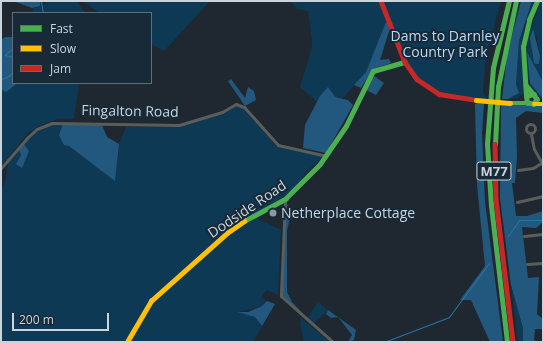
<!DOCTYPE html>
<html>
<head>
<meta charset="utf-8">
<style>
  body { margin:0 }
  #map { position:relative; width:544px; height:343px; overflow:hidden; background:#1f2830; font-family:"Open Sans",sans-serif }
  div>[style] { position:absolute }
  .green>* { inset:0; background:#0e3955 }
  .forest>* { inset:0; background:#22587e }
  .stream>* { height:1px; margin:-0.5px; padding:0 0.5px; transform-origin:0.5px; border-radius:0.5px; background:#2674a5 }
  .street>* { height:3px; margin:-1.5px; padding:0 1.5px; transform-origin:1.5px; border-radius:1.5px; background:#5a5d5a }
  .street>.ring { margin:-1.5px; padding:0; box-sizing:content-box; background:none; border:3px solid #5a5d5a; border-radius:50% }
  .fast>* { height:4.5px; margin:-2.25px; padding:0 2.25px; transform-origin:2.25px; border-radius:2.25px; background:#4caf50 }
  .slow>* { height:4.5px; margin:-2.25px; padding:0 2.25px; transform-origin:2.25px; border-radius:2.25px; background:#ffc107 }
  .jam>* { height:4.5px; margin:-2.25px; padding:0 2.25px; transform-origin:2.25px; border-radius:2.25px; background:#c62828 }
  .slow-bridge>* { height:4.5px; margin:-2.25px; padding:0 2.25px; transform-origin:2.25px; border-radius:2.25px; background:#ffc107 }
  .dots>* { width:11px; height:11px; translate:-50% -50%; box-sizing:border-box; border:2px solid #182937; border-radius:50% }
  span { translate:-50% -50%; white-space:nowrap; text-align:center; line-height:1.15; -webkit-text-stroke:4px #182937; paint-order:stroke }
  .shield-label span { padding:1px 3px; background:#182937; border:1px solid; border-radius:3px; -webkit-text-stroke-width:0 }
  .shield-label { font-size:13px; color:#c9d4dd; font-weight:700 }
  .park-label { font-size:14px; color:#b5dbf9 }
  .street-label { font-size:14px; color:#c9d4dd }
  .poi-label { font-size:14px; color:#c9d4dd }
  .left { translate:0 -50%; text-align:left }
  .frame { position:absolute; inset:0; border:2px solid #c9d4dd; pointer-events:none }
  .legend { position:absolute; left:12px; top:12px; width:140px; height:72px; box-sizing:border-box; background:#182937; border:1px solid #5f6d79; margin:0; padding:5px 7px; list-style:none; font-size:12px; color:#c9d4dd }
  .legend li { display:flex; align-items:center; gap:8px; height:20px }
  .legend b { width:20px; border:1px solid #5f6d79 }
  .scale { position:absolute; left:12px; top:313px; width:97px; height:18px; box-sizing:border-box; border:2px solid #c9d4dd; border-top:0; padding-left:5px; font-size:12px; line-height:14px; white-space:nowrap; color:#c9d4dd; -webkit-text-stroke:3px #182937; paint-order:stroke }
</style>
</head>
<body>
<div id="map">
  <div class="green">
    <i style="clip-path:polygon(40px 1px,43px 1px,43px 6px,48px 1px,77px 1px,85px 13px,32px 13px,33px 8px,40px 6px)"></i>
    <i style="clip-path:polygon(82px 1px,210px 1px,164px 51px,151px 44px,151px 13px,100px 13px)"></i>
    <i style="clip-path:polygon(290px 1px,379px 1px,386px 22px,371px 63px,366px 72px,343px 98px,320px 96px,317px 102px,300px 87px,312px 47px,312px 40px,308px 11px,298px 9px)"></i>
    <i style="clip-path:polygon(381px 1px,501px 1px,486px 56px,483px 92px,488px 101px,465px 99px,430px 90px,409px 69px)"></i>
    <i style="clip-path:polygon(532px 1px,535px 1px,524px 28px,521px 50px,525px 91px,518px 98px,508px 99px,519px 93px,516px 84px,519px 41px)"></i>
    <i style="clip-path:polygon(evenodd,541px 1px,543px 1px,543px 82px,531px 65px,529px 53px,530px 83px,539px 91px,543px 101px,530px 86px,526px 70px,527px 38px,541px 1px,536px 34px,540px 56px,539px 64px,532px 55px,536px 34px)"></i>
    <i style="clip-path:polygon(18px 83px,79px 83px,74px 119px,57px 119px,39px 126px,28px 133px,1px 166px,1px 89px,6px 92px)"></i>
    <i style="clip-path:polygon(237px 106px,242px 107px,276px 146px,320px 155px,322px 158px,306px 172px,294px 190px,221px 235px,147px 303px,125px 342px,1px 342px,1px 187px,5px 183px,8px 162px,19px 150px,21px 155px,18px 160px,29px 151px,24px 144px,33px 134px,50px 125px,63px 124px,69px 146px,115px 180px,119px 144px,126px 127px,181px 126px)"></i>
    <i style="clip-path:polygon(254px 217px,281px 230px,278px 295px,267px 290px,261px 297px,267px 301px,262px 306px,238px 312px,255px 317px,262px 326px,253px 342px,130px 342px,148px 307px,216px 245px)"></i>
    <i style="clip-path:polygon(511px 285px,523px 328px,523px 342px,518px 342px)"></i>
    <i style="clip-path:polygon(318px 302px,328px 310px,313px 324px,307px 318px)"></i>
    <i style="clip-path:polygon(301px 318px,330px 342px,304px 342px,300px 324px)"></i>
  </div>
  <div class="forest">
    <i style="clip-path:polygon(13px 1px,40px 1px,40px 6px,32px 8px)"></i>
    <i style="clip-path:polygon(521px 1px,532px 1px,519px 41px,516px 84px,519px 93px,508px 99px,502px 99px,507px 55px)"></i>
    <i style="clip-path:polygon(386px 22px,390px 28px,380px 60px,389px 59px,391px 63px,373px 69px,361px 88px,354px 85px,366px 72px)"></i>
    <i style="clip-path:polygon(533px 29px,540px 56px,539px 64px,536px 64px,534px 63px,530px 38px)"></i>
    <i style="clip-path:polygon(5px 37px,13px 37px,13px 83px,18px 83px,6px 92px,1px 89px,1px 40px)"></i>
    <i style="clip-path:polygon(527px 52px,543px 82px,543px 99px,530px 83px)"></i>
    <i style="clip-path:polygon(374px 76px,384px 83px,376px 95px,366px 90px)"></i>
    <i style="clip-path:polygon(231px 79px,245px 98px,248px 87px,254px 91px,256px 100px,245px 106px,228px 81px)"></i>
    <i style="clip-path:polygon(328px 87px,335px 97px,348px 100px,353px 105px,326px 153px,303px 148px,305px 125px,320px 96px)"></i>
    <i style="clip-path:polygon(478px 103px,484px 103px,482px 133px,485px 202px,503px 342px,490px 342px,471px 300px,460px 300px,485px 266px,477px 185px,475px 104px)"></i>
    <i style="clip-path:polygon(501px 104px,543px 106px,543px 113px,526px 111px,516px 118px,517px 157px,515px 183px,512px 183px,516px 216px,527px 216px,543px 211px,543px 222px,536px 228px,522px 227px,528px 278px,539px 277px,537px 314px,543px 319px,543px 329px,535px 329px,534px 340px,538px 342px,523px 342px,523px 328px,511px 285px,500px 198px)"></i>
    <i style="clip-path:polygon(63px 124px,102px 125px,107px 137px,119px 144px,115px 181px,69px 146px,64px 145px,59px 135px)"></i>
    <i style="clip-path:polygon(24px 144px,29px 151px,22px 168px,16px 164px,21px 155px,19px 150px)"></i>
    <i style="clip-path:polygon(286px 202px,291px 212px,287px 231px,287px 292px,292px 302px,306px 317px,283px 296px,281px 291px)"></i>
    <i style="clip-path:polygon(267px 301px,275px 304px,262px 326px,255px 317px,237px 312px,248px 312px,262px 306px)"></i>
    <i style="clip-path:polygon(328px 310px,356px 330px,354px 340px,348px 342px,352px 335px,338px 317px,331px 318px,326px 314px)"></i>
  </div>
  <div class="stream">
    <i style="left:41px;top:1px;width:12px;rotate:81deg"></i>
    <i style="left:13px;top:48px;width:11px;rotate:139deg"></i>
    <i style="left:5px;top:55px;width:8px;rotate:14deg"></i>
    <i style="left:1px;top:79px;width:9px;rotate:-21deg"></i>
    <i style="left:9px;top:76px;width:6px;rotate:-51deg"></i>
    <i style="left:508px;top:236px;width:19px;rotate:-55deg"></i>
    <i style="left:519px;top:220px;width:24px"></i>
    <i style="left:384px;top:342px;width:70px;rotate:-21deg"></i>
    <i style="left:449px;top:317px;width:67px;rotate:-53.5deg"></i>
  </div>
  <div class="street">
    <i class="ring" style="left:526.5px;top:124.5px;width:6px;height:6px"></i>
    <i style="left:531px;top:134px;width:15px;rotate:79deg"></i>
    <i style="left:534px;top:149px;width:18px;rotate:61deg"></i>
    <i style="left:1px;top:168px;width:41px;rotate:-48.9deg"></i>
    <i style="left:28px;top:137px;width:12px;rotate:-42deg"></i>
    <i style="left:37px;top:129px;width:16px;rotate:-22deg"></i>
    <i style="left:52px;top:123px;width:127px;rotate:0.9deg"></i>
    <i style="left:179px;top:125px;width:45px;rotate:-16.8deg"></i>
    <i style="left:222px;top:112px;width:16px;rotate:-30deg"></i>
    <i style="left:236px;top:104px;width:9px;rotate:21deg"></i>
    <i style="left:244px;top:107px;width:51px;rotate:48.2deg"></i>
    <i style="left:278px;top:145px;width:50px;rotate:12.7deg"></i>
    <i style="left:518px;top:170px;width:15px;rotate:-8deg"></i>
    <i style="left:533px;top:168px;width:9px;rotate:-32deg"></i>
    <i style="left:285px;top:199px;width:97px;rotate:92.4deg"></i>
    <i style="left:281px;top:296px;width:69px;rotate:41.5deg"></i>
    <i style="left:517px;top:202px;width:27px;rotate:-13deg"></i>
    <i style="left:524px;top:236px;width:19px;rotate:-6deg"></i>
    <i style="left:527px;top:264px;width:16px;rotate:-4deg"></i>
  </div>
  <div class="fast">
    <i style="left:526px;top:85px;width:14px;rotate:51deg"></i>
    <i style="left:535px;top:96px;width:4px;rotate:56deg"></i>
    <i style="left:537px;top:99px;width:6px;rotate:121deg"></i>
    <i style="left:534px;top:104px;width:7px;rotate:-172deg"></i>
    <i style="left:527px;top:103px;width:7px;rotate:-98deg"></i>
    <i style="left:526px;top:96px;width:8px;rotate:-14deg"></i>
    <i style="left:526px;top:96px;width:49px;rotate:-93.5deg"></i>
    <i style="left:523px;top:47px;width:28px;rotate:-77deg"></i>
    <i style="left:529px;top:20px;width:21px;rotate:-67deg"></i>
    <i style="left:510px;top:103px;width:17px"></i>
    <i style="left:495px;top:144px;width:57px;rotate:-87deg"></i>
    <i style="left:498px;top:87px;width:88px;rotate:-78.2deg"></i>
    <i style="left:244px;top:221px;width:47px;rotate:-28.2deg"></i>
    <i style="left:285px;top:199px;width:49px;rotate:-45deg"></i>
    <i style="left:320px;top:164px;width:46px;rotate:-55.6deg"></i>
    <i style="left:346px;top:126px;width:61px;rotate:-63.9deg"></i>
    <i style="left:373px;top:71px;width:33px;rotate:-16deg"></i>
    <i style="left:507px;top:342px;width:137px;rotate:-96.7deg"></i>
    <i style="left:491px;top:206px;width:62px;rotate:-93.7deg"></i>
    <i style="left:487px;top:144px;width:76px;rotate:-85.5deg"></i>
    <i style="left:493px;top:68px;width:69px;rotate:-76.6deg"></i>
  </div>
  <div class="slow">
    <i style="left:534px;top:104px;width:9px"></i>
    <i style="left:127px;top:342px;width:48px;rotate:-59.7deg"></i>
    <i style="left:151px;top:301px;width:102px;rotate:-41.8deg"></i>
    <i style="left:227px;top:233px;width:21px;rotate:-35deg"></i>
  </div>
  <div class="jam">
    <i style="left:381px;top:1px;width:66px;rotate:68.5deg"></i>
    <i style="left:405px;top:62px;width:21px;rotate:55deg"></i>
    <i style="left:417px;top:79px;width:27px;rotate:34deg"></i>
    <i style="left:439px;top:94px;width:37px;rotate:9deg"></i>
    <i style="left:495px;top:144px;width:55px;rotate:89deg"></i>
    <i style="left:496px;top:199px;width:144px;rotate:83.2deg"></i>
  </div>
  <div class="slow-bridge">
    <i style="left:476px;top:100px;width:34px;rotate:5deg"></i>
  </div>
  <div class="dots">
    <i style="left:273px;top:213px;background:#8e98a0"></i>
  </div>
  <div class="shield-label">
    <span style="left:494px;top:171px">M77</span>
  </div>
  <div class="park-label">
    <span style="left:445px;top:44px">Dams to Darnley<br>Country Park</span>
  </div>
  <div class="street-label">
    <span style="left:130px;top:111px;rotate:1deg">Fingalton Road</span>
    <span style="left:247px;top:209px;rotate:-34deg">Dodside Road</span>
  </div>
  <div class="poi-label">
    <span class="left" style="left:281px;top:213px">Netherplace Cottage</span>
  </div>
  <div class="frame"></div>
  <ul class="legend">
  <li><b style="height:5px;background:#4caf50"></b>Fast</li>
  <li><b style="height:5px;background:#ffc107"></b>Slow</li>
  <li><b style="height:5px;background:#c62828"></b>Jam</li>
  </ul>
  <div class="scale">200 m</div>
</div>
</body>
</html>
